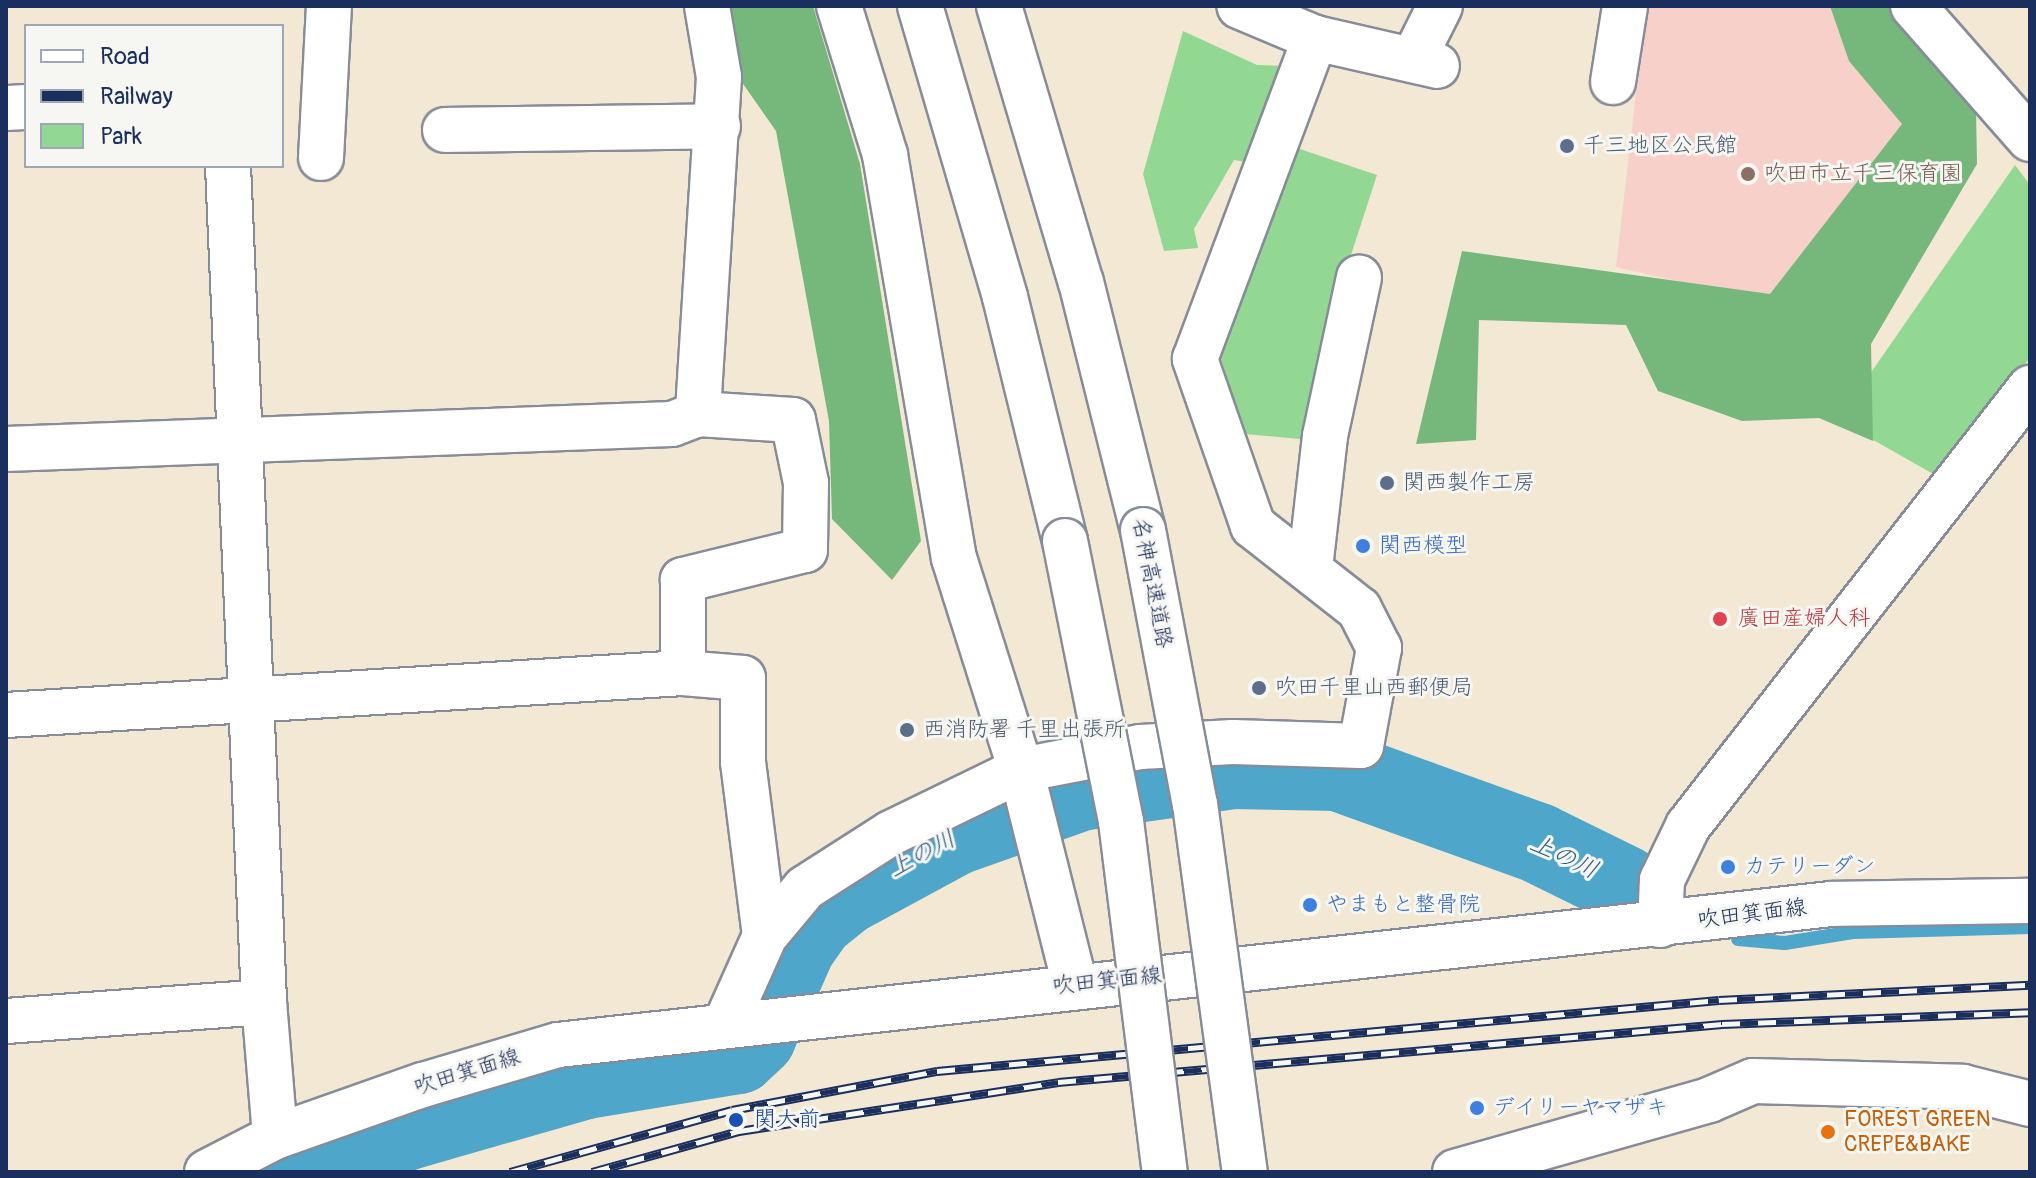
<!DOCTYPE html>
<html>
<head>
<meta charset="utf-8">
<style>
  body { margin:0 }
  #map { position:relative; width:2036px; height:1178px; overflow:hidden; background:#f2e8d4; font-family:Pangolin,"Klee One",sans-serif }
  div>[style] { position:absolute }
  .built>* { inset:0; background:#f7d0ca }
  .green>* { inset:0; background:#93d892 }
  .forest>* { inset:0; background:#76b87c }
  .stream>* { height:14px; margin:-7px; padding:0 7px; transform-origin:7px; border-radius:7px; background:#4ea6cb }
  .river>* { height:80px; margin:-40px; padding:0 40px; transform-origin:40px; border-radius:40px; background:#4ea6cb }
  .roads { filter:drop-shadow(2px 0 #868c99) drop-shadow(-2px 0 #868c99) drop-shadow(0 2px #868c99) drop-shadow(0 -2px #868c99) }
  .minor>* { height:44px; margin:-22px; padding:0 22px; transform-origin:22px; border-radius:22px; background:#fff }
  .major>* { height:44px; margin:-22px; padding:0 22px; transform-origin:22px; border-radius:22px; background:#fff }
  .highway>* { height:44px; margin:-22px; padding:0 22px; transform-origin:22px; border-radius:22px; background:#fff }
  .rail>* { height:9px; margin-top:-4.5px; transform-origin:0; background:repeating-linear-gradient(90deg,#f6f6f2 0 18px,#1b2f5e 0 36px); box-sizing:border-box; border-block:2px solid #1b2f5e }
  .bridges { filter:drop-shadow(2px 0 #868c99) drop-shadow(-2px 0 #868c99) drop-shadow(0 2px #868c99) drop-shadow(0 -2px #868c99) }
  .highway-bridge>* { height:44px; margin:-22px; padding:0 22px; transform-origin:22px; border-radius:22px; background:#fff }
  .dots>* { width:22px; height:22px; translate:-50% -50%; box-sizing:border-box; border:4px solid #f6f6f2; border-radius:50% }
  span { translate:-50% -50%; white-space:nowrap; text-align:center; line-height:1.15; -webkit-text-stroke:6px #f6f6f2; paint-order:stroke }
  .service-label { font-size:22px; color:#4e5e75 }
  .left { translate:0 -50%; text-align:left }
  .education-label { font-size:22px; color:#785e54 }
  .shop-label { font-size:22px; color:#366cbe }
  .street-label { font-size:22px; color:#1b2f5e }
  .health-label { font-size:22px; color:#be3a42 }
  .food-label { font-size:22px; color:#c56008 }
  .transit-label { font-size:22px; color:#164399 }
  .water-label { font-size:24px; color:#2d5984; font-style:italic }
  .frame { position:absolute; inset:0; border:8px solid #1b2f5e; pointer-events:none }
  .legend { position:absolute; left:24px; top:24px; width:260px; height:144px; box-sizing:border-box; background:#f6f6f2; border:2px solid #9ea6b7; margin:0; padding:10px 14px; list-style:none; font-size:24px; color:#1b2f5e }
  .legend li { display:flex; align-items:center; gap:16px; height:40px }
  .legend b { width:40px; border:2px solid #9ea6b7 }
</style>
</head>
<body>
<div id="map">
  <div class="built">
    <i style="clip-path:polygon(1646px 6px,1880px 6px,1942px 81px,1769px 302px,1616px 267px)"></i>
  </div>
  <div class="green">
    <i style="clip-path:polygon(1183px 31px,1257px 65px,1286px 66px,1251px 163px,1234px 160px,1194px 229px,1198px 248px,1164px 251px,1143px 174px)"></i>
    <i style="clip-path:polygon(1294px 147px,1377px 175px,1335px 304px,1311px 440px,1245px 434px,1217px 346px)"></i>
    <i style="clip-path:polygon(2015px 165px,2030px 185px,2030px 358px,1935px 475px,1838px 420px)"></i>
  </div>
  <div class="forest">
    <i style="clip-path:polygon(726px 6px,813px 6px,860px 164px,921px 541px,892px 580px,832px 519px,829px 421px,776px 131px,741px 81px)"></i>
    <i style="clip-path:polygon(1830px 6px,1889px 6px,1976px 110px,1977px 164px,1871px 344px,1873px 441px,1819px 418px,1742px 421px,1658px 391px,1626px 325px,1479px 320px,1476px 440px,1416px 444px,1462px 251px,1770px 294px,1902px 124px,1849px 61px)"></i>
  </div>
  <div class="stream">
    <i style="left:1738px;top:939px;width:47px;rotate:4.9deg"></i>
    <i style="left:1785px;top:943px;width:70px;rotate:-9.1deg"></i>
    <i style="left:1854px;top:932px;width:176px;rotate:-1.6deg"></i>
  </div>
  <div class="river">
    <i style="left:299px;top:1172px;width:117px;rotate:-21.1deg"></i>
    <i style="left:408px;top:1130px;width:185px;rotate:-16deg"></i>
    <i style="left:586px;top:1079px;width:154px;rotate:-9.3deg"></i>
    <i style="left:738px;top:1054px;width:25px;rotate:-43deg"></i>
    <i style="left:756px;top:1037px;width:99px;rotate:-66.3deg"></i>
    <i style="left:796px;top:946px;width:33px;rotate:-55deg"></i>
    <i style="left:815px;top:919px;width:36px;rotate:-39deg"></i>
    <i style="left:843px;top:896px;width:128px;rotate:-28.4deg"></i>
    <i style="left:956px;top:835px;width:132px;rotate:-19.5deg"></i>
    <i style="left:1080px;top:791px;width:154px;rotate:-8.2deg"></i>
    <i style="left:1232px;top:769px;width:106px;rotate:1.1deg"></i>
    <i style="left:1338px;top:771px;width:213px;rotate:19.8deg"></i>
    <i style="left:1538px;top:843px;width:97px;rotate:26.3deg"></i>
  </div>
  <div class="roads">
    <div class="minor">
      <i style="left:707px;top:6px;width:72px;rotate:80.4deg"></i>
      <i style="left:719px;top:77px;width:338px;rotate:93.6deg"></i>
      <i style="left:698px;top:414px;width:95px;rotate:3.6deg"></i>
      <i style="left:793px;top:420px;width:64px;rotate:78.3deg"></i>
      <i style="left:806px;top:483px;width:67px;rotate:90.9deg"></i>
      <i style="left:805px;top:550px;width:126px;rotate:166.2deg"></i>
      <i style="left:683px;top:580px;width:93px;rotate:90deg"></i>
      <i style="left:683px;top:673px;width:60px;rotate:4.8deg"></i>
      <i style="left:743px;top:678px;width:84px;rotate:90deg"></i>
      <i style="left:743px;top:762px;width:175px;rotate:82.8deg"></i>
      <i style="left:839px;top:6px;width:156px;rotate:72.8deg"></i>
      <i style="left:885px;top:155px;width:409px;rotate:80.3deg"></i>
      <i style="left:954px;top:558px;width:222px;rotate:72.5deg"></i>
      <i style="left:1021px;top:770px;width:222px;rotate:75.9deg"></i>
      <i style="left:1913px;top:6px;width:177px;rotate:48.7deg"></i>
      <i style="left:1315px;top:38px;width:125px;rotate:12.9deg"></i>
      <i style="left:1413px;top:60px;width:60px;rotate:-63.4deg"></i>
      <i style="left:1613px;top:82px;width:77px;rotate:-81deg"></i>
      <i style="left:6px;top:108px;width:20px;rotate:-3deg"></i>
      <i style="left:445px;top:130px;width:273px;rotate:-0.8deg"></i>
      <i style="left:321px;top:158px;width:152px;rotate:-87deg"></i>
      <i style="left:228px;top:166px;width:837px;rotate:87.53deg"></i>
      <i style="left:264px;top:1002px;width:135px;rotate:85.3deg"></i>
      <i style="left:6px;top:449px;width:666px;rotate:-2.15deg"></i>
      <i style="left:672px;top:424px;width:28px;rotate:-21deg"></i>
      <i style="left:1310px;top:568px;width:133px;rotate:-83.5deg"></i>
      <i style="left:1325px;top:436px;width:162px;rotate:-77.9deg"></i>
      <i style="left:6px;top:715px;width:678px;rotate:-3.55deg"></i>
      <i style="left:1660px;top:925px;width:45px;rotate:-87.5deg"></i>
      <i style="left:1662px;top:880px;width:60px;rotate:-64.3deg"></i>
      <i style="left:1688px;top:826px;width:556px;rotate:-52.02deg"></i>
      <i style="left:6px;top:1021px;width:259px;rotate:-4.2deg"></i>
      <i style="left:726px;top:1023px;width:95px;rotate:-65.9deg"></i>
      <i style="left:765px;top:936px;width:62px;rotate:-50.2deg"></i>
      <i style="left:805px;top:888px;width:102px;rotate:-32.6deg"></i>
      <i style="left:891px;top:833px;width:144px;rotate:-25.9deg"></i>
      <i style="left:1021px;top:770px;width:121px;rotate:-10.9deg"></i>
      <i style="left:1140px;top:747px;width:93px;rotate:-3.1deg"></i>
      <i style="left:1233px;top:742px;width:128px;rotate:1.8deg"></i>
      <i style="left:1361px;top:746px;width:100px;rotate:-79.6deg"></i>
      <i style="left:1379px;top:648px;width:44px;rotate:-117.1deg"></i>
      <i style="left:1359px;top:609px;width:135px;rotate:-141.9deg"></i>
      <i style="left:1253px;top:526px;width:177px;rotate:-109.2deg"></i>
      <i style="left:1195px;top:359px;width:343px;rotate:-69.5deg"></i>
      <i style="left:1315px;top:38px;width:82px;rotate:-157.2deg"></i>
      <i style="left:1455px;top:1172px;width:264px;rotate:-15.8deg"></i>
      <i style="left:1709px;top:1100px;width:48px;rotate:-23.4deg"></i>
      <i style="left:1753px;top:1081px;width:210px;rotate:1.6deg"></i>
      <i style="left:1963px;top:1087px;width:69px;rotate:14.2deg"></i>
    </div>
    <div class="major">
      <i style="left:207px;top:1172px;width:76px;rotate:-27.2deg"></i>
      <i style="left:275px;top:1137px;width:157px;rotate:-19.4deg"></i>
      <i style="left:423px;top:1085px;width:141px;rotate:-16.5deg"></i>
      <i style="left:558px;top:1045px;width:1281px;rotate:-6.32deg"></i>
      <i style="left:1831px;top:904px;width:199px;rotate:-0.9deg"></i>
    </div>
    <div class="highway">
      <i style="left:920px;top:6px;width:303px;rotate:73.7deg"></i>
      <i style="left:1005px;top:297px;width:251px;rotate:76.2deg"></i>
      <i style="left:999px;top:6px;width:288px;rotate:73.5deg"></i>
      <i style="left:1081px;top:282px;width:256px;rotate:76deg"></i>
    </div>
  </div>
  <div class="rail">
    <i style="left:510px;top:1172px;width:230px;rotate:-15.6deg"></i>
    <i style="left:732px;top:1110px;width:209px;rotate:-10.8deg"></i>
    <i style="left:937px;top:1071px;width:785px;rotate:-5.19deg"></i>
    <i style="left:1719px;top:1000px;width:311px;rotate:-2.8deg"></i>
    <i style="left:592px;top:1172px;width:153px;rotate:-15.6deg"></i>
    <i style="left:739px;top:1131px;width:323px;rotate:-8.7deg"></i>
    <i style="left:1058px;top:1082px;width:667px;rotate:-4.99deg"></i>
    <i style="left:1722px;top:1024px;width:308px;rotate:-2.2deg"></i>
  </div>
  <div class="bridges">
    <div class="highway-bridge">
      <i style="left:1143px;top:530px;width:279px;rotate:79.3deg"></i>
      <i style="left:1195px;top:804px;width:371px;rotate:82.3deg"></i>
      <i style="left:1065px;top:541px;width:286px;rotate:78.7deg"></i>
      <i style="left:1121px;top:821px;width:354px;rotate:82.9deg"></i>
    </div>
  </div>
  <div class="dots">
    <i style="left:1567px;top:146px;background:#5c6f8a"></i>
    <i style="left:1748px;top:174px;background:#8d6e63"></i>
    <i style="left:1387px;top:483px;background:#5c6f8a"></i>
    <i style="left:1363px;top:546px;background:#3f7fe0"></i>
    <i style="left:1720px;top:619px;background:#e0444e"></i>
    <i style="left:1259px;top:688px;background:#5c6f8a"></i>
    <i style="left:907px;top:730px;background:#5c6f8a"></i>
    <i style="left:1728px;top:867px;background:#3f7fe0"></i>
    <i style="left:1310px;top:905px;background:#3f7fe0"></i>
    <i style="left:1477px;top:1108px;background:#3f7fe0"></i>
    <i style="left:736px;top:1120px;background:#1a4fb4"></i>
    <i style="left:1828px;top:1132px;background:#e8710a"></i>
  </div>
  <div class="service-label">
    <span class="left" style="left:1583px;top:146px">千三地区公民館</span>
    <span class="left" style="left:1403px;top:483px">関西製作工房</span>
    <span class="left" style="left:1275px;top:688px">吹田千里山西郵便局</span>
    <span class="left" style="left:923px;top:730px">西消防署 千里出張所</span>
  </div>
  <div class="education-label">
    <span class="left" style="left:1764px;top:174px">吹田市立千三保育園</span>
  </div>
  <div class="shop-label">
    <span class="left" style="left:1379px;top:546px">関西模型</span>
    <span class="left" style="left:1744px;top:867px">カテリーダン</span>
    <span class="left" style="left:1326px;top:905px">やまもと整骨院</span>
    <span class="left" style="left:1493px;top:1108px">デイリーヤマザキ</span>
  </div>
  <div class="street-label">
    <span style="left:1152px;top:583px;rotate:79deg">名神高速道路</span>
    <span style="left:1752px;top:914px;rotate:-7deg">吹田箕面線</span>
    <span style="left:1107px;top:981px;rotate:-6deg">吹田箕面線</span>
    <span style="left:467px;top:1072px;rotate:-17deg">吹田箕面線</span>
  </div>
  <div class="health-label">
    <span class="left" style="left:1738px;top:619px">廣田産婦人科</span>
  </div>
  <div class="food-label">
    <span class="left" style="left:1844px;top:1132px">FOREST GREEN<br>CREPE&amp;BAKE</span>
  </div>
  <div class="transit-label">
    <span class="left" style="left:754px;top:1120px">関大前</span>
  </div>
  <div class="water-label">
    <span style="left:922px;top:854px;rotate:-28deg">上の川</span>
    <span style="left:1564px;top:857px;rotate:25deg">上の川</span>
  </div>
  <div class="frame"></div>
  <ul class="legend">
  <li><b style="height:10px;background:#fff"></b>Road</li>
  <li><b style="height:10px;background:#1b2f5e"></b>Railway</li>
  <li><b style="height:22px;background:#93d892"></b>Park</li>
  </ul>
</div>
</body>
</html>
